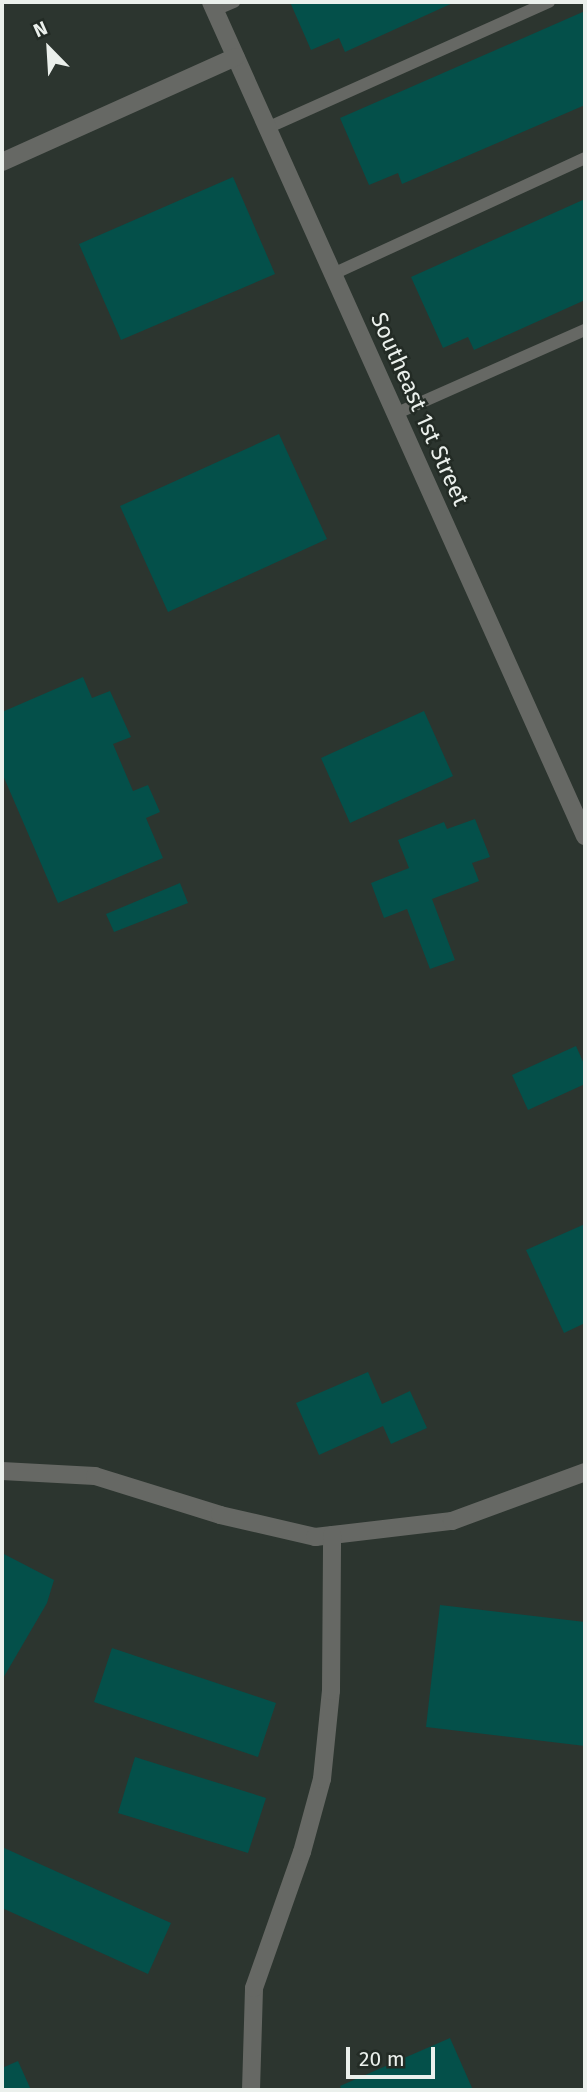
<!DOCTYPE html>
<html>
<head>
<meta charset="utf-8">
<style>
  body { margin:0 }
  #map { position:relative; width:587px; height:2092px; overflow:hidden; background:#2c352f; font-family:"Fira Sans",sans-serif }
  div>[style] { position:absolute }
  .building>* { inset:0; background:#04504a }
  .service>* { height:12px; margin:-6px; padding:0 6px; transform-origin:6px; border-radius:6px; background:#666864 }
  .minor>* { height:18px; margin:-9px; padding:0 9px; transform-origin:9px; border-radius:9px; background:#666864 }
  span { translate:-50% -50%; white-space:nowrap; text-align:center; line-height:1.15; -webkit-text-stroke:5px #232b25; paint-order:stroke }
  .street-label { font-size:23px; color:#ebf0ec }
  .frame { position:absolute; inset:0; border:4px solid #ebf0ec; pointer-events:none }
  .north { position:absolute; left:14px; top:14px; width:70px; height:70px; -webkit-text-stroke:5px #232b25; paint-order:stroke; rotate:336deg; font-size:19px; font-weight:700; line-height:28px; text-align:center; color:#ebf0ec }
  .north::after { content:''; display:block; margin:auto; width:24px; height:32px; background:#ebf0ec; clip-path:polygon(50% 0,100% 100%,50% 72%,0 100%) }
  .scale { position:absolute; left:346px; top:2047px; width:89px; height:32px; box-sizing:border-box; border:4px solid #ebf0ec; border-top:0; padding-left:9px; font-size:21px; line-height:24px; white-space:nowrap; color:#ebf0ec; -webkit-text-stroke:5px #232b25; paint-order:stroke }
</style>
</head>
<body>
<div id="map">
  <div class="building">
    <i style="clip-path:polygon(290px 2px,455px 2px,345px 52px,339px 38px,311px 50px)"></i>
    <i style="clip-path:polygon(585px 11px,585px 105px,402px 184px,398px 173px,369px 185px,340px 118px)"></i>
    <i style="clip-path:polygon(233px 177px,275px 274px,121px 340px,79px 244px)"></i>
    <i style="clip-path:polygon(585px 199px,585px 300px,474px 350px,468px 337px,443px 348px,411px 277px)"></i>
    <i style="clip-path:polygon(279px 434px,327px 539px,168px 612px,120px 506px)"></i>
    <i style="clip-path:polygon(83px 677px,92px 698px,110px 691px,131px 737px,113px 744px,133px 791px,148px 785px,160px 812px,146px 818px,163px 858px,58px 903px,2px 773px,2px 712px)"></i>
    <i style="clip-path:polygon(424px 711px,453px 776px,350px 823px,321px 758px)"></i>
    <i style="clip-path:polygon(475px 819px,490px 857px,472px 863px,479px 881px,432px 899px,455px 960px,430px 969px,407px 909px,384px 918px,371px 883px,409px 868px,398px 840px,444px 822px,447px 829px)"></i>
    <i style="clip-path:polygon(180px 883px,188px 903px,114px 932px,106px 914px)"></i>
    <i style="clip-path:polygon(576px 1046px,585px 1066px,585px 1084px,528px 1110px,512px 1075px)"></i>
    <i style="clip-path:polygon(585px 1224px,585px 1323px,564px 1333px,526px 1250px)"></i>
    <i style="clip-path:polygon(368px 1372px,382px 1404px,410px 1391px,427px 1428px,391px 1444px,383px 1426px,319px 1455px,296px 1403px)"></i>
    <i style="clip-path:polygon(2px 1553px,54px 1580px,47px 1603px,2px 1680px)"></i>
    <i style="clip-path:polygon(440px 1605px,585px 1622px,585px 1746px,426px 1727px)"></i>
    <i style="clip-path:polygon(112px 1648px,276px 1703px,258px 1757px,94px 1702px)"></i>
    <i style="clip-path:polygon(135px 1757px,266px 1798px,248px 1853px,118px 1813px)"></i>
    <i style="clip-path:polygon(2px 1847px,171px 1923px,148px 1974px,2px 1908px)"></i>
    <i style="clip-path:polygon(450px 2038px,473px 2090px,342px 2090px,340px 2086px)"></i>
    <i style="clip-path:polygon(18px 2061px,31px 2090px,2px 2090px,2px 2068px)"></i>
  </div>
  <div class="service">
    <i style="left:215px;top:10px;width:21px;rotate:-23deg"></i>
    <i style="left:267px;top:128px;width:309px;rotate:-24.1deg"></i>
    <i style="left:333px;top:274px;width:277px;rotate:-24.7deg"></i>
    <i style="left:395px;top:414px;width:208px;rotate:-23.9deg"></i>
  </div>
  <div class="minor">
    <i style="left:211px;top:2px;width:914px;rotate:65.85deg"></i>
    <i style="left:2px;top:162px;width:256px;rotate:-24.2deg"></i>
    <i style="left:2px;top:1471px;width:93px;rotate:3.1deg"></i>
    <i style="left:95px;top:1476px;width:131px;rotate:17.3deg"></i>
    <i style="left:220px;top:1515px;width:98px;rotate:13deg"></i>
    <i style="left:315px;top:1537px;width:138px;rotate:-6.7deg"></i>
    <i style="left:452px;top:1521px;width:142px;rotate:-20.2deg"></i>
    <i style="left:251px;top:2090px;width:102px;rotate:-88.3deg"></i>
    <i style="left:254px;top:1988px;width:144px;rotate:-70.6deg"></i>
    <i style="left:302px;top:1852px;width:76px;rotate:-74.7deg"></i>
    <i style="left:322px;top:1779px;width:88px;rotate:-84.2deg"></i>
    <i style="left:331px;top:1691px;width:156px;rotate:-89.6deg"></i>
  </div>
  <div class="street-label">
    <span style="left:420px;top:409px;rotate:66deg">Southeast 1st Street</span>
  </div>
  <div class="frame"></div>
  <div class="north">N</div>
  <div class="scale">20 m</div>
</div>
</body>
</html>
